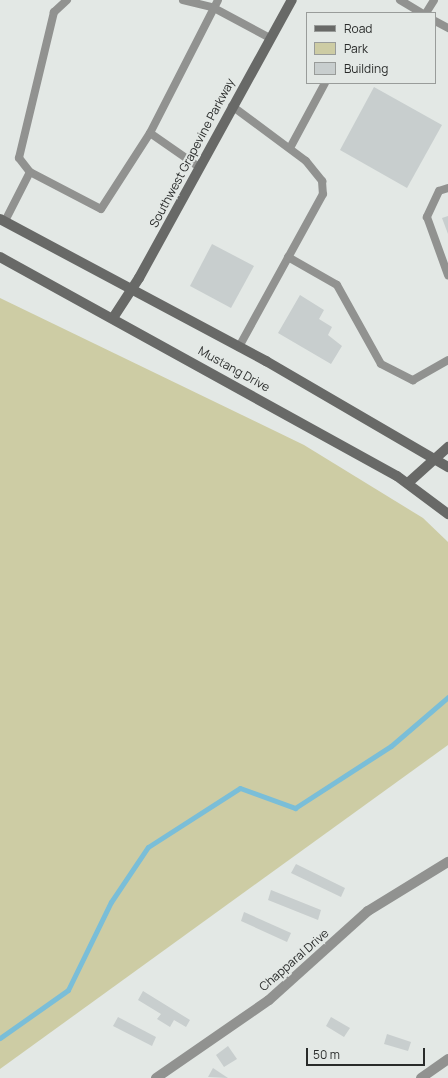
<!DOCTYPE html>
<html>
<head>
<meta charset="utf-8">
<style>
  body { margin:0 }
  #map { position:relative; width:448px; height:1078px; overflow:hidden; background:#e3e8e5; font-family:Manrope,sans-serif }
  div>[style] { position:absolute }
  .green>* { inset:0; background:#cdcca4 }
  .stream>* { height:5px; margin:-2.5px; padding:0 2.5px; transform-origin:2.5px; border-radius:2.5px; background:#7abed8 }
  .building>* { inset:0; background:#c8cece }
  .lane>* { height:8px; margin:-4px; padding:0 4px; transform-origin:4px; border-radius:4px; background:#919290 }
  .street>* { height:10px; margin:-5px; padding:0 5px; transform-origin:5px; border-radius:5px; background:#919290 }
  .secondary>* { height:10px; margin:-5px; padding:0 5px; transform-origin:5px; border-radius:5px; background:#686967 }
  span { translate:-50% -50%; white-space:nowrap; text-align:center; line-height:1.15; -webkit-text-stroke:4px #e3e8e5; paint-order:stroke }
  .street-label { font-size:12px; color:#292b2a }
  .legend { position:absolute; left:306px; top:12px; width:130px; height:72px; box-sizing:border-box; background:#e3e8e5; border:1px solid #999c9a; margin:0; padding:5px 7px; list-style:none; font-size:12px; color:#292b2a }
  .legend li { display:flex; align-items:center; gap:8px; height:20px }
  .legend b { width:20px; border:1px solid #999c9a }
  .scale { position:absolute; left:306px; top:1048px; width:119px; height:18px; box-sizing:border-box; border:2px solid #292b2a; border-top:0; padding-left:5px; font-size:12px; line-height:14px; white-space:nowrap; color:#292b2a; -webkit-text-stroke:3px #e3e8e5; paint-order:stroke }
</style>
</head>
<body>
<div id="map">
  <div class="green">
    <i style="clip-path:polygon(0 298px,304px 445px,423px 518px,448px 542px,448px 745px,0 1069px)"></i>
  </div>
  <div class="stream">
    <i style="left:0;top:1038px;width:83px;rotate:-35.2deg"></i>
    <i style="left:68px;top:990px;width:98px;rotate:-64deg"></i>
    <i style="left:111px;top:902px;width:66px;rotate:-56.1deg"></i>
    <i style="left:148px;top:847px;width:109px;rotate:-32.7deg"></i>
    <i style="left:240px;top:788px;width:59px;rotate:20deg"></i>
    <i style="left:295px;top:808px;width:114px;rotate:-32.9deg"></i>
    <i style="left:391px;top:746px;width:75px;rotate:-40.7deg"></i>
  </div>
  <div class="building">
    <i style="clip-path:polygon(374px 87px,442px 125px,407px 188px,340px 150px)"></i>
    <i style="clip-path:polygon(448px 216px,448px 234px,442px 218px)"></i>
    <i style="clip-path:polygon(212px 244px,254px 266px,231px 308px,190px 286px)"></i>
    <i style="clip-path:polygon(300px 295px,324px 310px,319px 319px,332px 327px,328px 335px,342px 346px,331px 364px,278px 333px)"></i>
    <i style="clip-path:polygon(296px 864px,345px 888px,341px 897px,291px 873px)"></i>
    <i style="clip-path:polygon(271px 890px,321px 910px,318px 920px,268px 900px)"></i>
    <i style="clip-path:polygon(244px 912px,291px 933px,287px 942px,241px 921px)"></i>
    <i style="clip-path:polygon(143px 991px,190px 1020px,186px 1027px,174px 1020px,170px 1027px,157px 1019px,161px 1014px,138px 1000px)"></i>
    <i style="clip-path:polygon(118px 1017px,156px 1037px,152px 1046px,113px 1026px)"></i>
    <i style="clip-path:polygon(331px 1017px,350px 1028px,344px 1037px,326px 1026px)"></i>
    <i style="clip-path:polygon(387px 1034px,411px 1042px,408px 1051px,384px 1044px)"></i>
    <i style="clip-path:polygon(228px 1046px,237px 1059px,224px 1067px,216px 1055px)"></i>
    <i style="clip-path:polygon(213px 1068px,228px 1078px,208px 1077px)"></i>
  </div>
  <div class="lane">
    <i style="left:67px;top:0;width:18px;rotate:137deg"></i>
    <i style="left:54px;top:12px;width:150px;rotate:103.5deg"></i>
    <i style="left:19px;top:158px;width:18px;rotate:52deg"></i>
    <i style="left:30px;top:172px;width:80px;rotate:27.5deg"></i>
    <i style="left:101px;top:209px;width:90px;rotate:-57.2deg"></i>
    <i style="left:150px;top:133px;width:149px;rotate:-62.9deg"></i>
    <i style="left:183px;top:0;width:32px;rotate:14deg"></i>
    <i style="left:214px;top:8px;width:64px;rotate:28.2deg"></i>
    <i style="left:400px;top:0;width:26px;rotate:31deg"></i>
    <i style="left:426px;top:13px;width:15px;rotate:-58deg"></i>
    <i style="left:435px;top:21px;width:15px;rotate:28deg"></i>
    <i style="left:232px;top:106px;width:92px;rotate:36.6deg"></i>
    <i style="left:306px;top:161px;width:26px;rotate:51deg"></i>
    <i style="left:322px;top:181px;width:13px;rotate:86deg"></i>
    <i style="left:323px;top:194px;width:175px;rotate:118.8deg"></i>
    <i style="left:150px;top:133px;width:60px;rotate:34.8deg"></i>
    <i style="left:290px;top:148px;width:74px;rotate:-61.7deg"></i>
    <i style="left:448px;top:188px;width:9px;rotate:162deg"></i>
    <i style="left:439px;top:191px;width:29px;rotate:115deg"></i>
    <i style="left:427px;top:217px;width:62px;rotate:70.1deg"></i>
    <i style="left:5px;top:221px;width:55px;rotate:-63deg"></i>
    <i style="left:288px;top:257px;width:56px;rotate:29.7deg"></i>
    <i style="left:337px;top:285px;width:90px;rotate:60.9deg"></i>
    <i style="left:381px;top:364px;width:36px;rotate:27deg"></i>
    <i style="left:413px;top:380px;width:40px;rotate:-29.7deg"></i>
  </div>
  <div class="street">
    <i style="left:156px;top:1078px;width:137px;rotate:-34.6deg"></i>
    <i style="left:269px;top:1000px;width:133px;rotate:-42deg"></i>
    <i style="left:368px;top:911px;width:94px;rotate:-31.5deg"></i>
    <i style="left:421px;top:1078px;width:33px;rotate:-35deg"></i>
  </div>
  <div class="secondary">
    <i style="left:0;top:219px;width:302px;rotate:28.1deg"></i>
    <i style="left:266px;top:361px;width:211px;rotate:30.2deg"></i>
    <i style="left:0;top:257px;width:453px;rotate:28.9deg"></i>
    <i style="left:397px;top:476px;width:64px;rotate:36.7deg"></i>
    <i style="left:113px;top:318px;width:48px;rotate:-57deg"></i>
    <i style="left:139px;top:278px;width:317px;rotate:-61.2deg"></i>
    <i style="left:408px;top:483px;width:54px;rotate:-42deg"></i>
  </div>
  <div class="street-label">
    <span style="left:192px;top:153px;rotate:-62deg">Southwest Grapevine Parkway</span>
    <span style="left:234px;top:369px;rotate:29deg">Mustang Drive</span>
    <span style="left:294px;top:960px;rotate:-41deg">Chapparal Drive</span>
  </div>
  <ul class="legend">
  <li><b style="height:5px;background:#686967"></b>Road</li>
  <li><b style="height:11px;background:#cdcca4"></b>Park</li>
  <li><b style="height:11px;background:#c8cece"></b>Building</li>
  </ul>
  <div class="scale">50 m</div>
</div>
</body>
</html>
